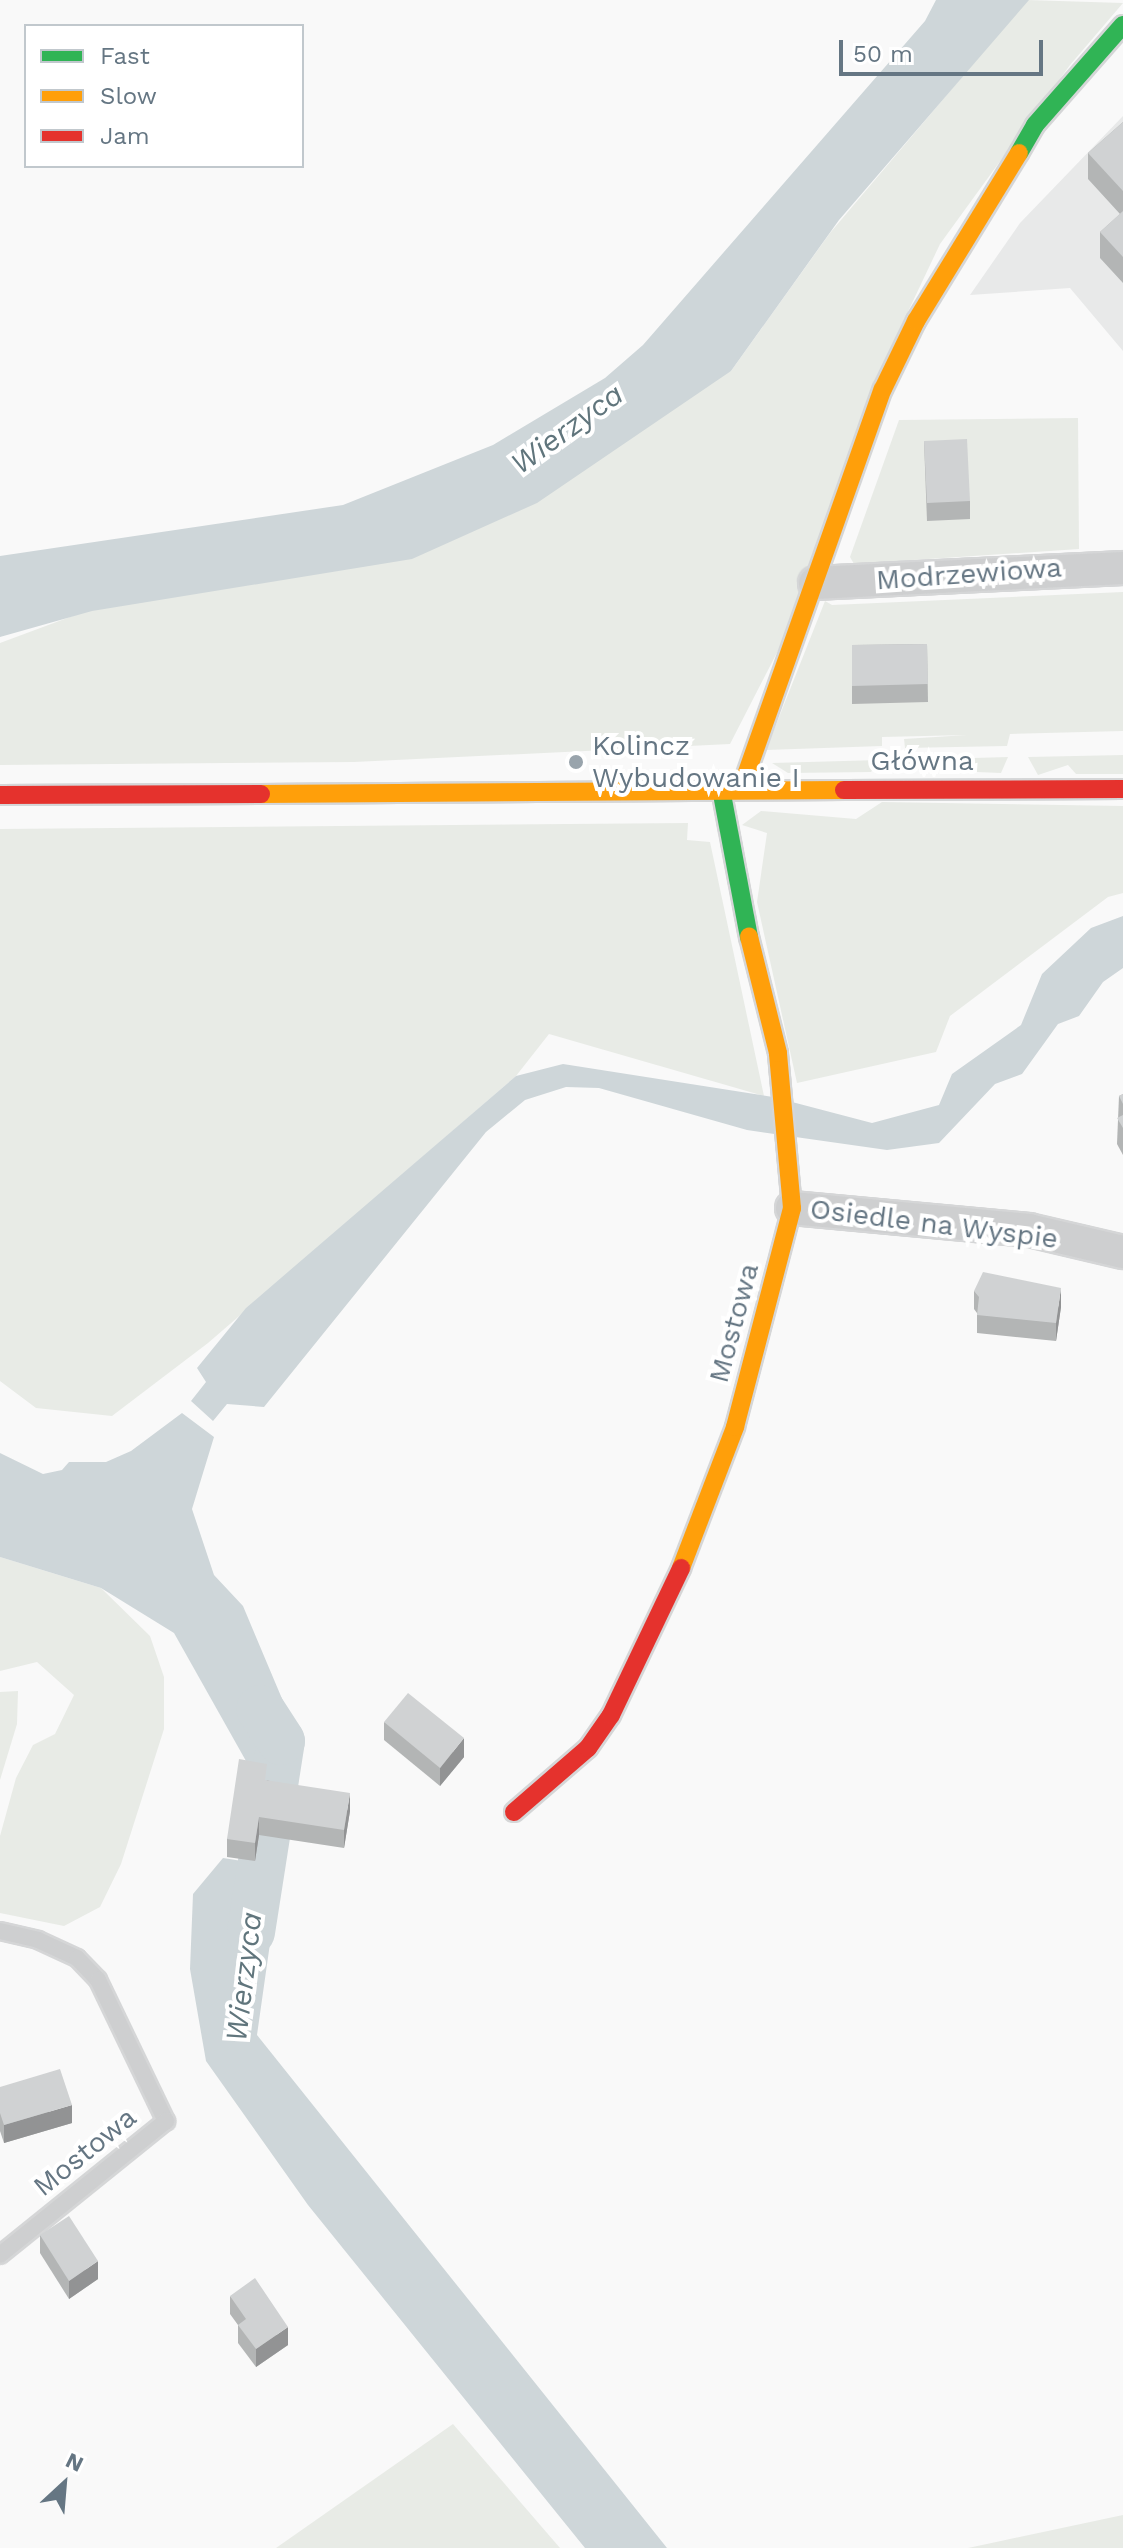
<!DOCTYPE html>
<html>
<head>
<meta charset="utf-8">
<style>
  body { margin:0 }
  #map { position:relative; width:1123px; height:2548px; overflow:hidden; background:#f9f9f9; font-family:"Work Sans",sans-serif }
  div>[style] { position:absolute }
  .built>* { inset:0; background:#e8e9e9 }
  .green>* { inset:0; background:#e8ebe6 }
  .water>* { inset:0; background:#ced6d9 }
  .river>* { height:48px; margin:-24px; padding:0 24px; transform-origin:24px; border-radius:24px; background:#ced6d9 }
  .roads { filter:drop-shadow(2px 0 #d5d6d7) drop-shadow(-2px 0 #d5d6d7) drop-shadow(0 2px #d5d6d7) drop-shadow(0 -2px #d5d6d7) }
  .lane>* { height:16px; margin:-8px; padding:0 8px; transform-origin:8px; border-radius:8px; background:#cecfd0 }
  .street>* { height:32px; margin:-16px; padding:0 16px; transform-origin:16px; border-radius:16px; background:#cecfd0 }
  .fast>* { height:18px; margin:-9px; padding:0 9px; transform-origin:9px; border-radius:9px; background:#30b455 }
  .slow>* { height:18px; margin:-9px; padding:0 9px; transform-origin:9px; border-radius:9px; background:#ff9f0a }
  .jam>* { height:18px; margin:-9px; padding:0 9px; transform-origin:9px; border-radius:9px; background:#e5322d }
  .wall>* { inset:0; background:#b3b5b5 }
  .shaded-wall>* { inset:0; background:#929394 }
  .building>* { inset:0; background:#d0d2d3 }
  .dots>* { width:22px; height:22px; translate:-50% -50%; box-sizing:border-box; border:4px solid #fff; border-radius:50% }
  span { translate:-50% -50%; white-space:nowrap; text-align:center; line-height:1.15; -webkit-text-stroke:8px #fff; paint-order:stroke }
  .street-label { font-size:28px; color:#657683 }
  .poi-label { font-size:28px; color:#657683 }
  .left { translate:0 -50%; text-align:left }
  .water-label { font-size:30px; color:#60757c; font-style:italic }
  .legend { position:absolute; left:24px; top:24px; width:280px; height:144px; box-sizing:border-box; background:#fff; border:2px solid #c1c8cd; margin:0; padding:10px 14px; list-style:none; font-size:24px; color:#657683 }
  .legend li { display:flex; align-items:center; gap:16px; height:40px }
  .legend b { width:40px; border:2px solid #c1c8cd }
  .north { position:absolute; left:24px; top:2444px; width:80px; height:80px; -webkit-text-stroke:6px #fff; paint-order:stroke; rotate:26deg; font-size:22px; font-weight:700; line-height:32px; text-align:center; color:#657683 }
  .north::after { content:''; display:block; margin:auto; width:28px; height:36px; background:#657683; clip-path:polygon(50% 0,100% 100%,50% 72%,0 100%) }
  .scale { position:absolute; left:839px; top:40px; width:204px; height:36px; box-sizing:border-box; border:4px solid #657683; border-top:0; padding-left:10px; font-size:24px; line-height:28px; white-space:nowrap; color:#657683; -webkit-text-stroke:6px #fff; paint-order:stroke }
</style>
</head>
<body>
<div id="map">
  <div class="built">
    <i style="clip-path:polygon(1123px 116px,1123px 351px,1070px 288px,970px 295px,1020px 223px)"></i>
  </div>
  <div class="green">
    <i style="clip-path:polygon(1027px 0,1123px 3px,1070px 65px,940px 244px,895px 339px,821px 567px,730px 744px,354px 762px,0 765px,0 643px,731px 371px,830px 233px)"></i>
    <i style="clip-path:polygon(1078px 418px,1079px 549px,854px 564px,850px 557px,899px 420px)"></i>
    <i style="clip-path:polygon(1123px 592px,1123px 731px,1010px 734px,1007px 746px,905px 748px,904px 739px,967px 735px,882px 737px,882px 746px,766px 750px,825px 601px,832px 605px)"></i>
    <i style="clip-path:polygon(1123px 755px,1123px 774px,1076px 774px,1068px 765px,1038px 775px,1028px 757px)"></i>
    <i style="clip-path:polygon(1008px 757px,1001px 773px,904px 769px,904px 760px)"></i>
    <i style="clip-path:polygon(880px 760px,871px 772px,788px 773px,772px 763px)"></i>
    <i style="clip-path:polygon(882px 802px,1123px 806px,1123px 893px,1108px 897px,950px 1016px,936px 1052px,797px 1083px,757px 902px,767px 833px,742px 825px,761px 811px,856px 819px)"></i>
    <i style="clip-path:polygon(688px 823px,687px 840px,710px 842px,764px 1096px,549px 1034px,516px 1076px,208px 1343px,112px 1416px,36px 1408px,0 1381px,0 829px)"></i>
    <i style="clip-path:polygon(0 1557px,101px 1588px,150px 1636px,164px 1677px,164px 1729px,121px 1864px,100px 1907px,64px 1926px,0 1913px,0 1836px,16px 1778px,33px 1745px,55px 1734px,74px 1695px,37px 1662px,0 1671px)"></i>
    <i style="clip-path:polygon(18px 1691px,17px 1724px,0 1780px,0 1692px)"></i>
    <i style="clip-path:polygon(453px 2424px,560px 2548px,276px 2548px)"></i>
    <i style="clip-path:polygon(1123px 2515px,1123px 2548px,968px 2548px)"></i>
  </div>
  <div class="water">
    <i style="clip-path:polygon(936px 0,1029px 0,839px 220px,731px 371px,537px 503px,412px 559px,92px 611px,0 637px,0 556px,343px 505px,493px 445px,605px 378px,643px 345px,925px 21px)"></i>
    <i style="clip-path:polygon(1123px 916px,1123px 968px,1103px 982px,1079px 1016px,1058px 1024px,1022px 1074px,995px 1084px,939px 1143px,887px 1150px,747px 1130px,599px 1088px,566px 1087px,525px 1100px,486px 1132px,264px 1407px,227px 1404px,213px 1421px,191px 1401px,206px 1382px,197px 1368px,246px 1308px,516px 1076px,563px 1064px,773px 1097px,872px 1123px,939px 1105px,952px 1074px,1021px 1025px,1042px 974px,1091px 928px)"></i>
    <i style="clip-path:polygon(182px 1413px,214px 1437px,192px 1509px,214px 1575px,243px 1606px,299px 1739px,295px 1773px,246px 1761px,174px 1633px,101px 1588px,0 1557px,0 1453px,43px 1474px,62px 1470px,69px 1462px,106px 1462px,131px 1451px)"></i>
    <i style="clip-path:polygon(223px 1858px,255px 1863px,279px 1880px,257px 2035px,667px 2548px,585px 2548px,308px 2205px,206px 2061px,190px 1969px,193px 1894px)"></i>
  </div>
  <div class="river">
    <i style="left:251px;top:1932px;width:193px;rotate:-81.1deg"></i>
    <i style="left:281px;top:1741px;width:38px;rotate:-123deg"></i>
  </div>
  <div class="roads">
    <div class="lane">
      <i style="left:0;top:1931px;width:39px;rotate:13deg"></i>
      <i style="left:38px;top:1940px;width:43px;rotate:24.8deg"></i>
      <i style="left:77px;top:1958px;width:30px;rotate:46deg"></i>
      <i style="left:98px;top:1980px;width:157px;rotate:64.3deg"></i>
      <i style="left:166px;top:2121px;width:213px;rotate:141.1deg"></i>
    </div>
    <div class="street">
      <i style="left:815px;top:583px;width:308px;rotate:-2.8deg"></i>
      <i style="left:792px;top:1208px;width:238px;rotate:5.3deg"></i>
      <i style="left:1029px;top:1230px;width:97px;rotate:13.2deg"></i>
    </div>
    <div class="fast">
      <i style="left:1019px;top:153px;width:32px;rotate:-60deg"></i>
      <i style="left:1035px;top:125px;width:133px;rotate:-48.7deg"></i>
      <i style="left:721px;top:789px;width:151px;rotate:79.3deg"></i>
    </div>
    <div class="slow">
      <i style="left:741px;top:789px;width:424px;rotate:-70.5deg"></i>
      <i style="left:883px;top:389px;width:76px;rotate:-64.1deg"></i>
      <i style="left:916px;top:321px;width:197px;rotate:-58.5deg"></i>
      <i style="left:261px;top:794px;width:583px;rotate:-0.39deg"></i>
      <i style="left:681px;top:1568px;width:151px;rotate:-69deg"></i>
      <i style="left:735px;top:1427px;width:226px;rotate:-75.4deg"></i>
      <i style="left:792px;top:1208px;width:156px;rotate:-95.2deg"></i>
      <i style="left:778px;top:1053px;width:120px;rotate:-104deg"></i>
    </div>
    <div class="jam">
      <i style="left:844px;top:790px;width:279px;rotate:-0.2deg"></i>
      <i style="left:0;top:795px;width:261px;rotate:-0.2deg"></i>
      <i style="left:514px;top:1812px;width:98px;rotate:-40.9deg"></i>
      <i style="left:588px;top:1748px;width:40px;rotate:-55.1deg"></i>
      <i style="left:611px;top:1715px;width:163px;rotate:-64.5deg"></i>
    </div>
  </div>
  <div class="wall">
    <i style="clip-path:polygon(1123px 122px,1123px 283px,1100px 258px,1100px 232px,1120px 214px,1088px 179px,1088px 153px)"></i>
    <i style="clip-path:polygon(924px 441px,970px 501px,970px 519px,927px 521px)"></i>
    <i style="clip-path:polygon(927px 644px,928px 702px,852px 704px,852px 645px)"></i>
    <i style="clip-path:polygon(1123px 1094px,1123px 1155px,1117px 1144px,1119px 1096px)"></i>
    <i style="clip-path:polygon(974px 1291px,1061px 1307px,1056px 1341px,977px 1333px,977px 1313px,974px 1309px)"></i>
    <i style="clip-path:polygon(384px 1722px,464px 1757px,440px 1786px,384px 1740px)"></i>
    <i style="clip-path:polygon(267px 1780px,350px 1811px,344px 1848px,259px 1835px,255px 1861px,227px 1857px,227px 1839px)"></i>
    <i style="clip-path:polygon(0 2087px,72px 2123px,4px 2143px,0 2131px)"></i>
    <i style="clip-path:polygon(40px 2235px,98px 2279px,69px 2299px,40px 2253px)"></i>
    <i style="clip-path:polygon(230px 2296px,288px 2345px,256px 2367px,238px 2343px,238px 2325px,230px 2314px)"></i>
  </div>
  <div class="shaded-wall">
    <i style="clip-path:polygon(1061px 1288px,1061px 1307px,1056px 1341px,1056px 1323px)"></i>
    <i style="clip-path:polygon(464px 1738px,464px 1757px,440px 1786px,440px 1768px)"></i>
    <i style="clip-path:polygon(350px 1793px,350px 1811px,344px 1848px,344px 1830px)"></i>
    <i style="clip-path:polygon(259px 1817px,259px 1835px,255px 1861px,255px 1843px)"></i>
    <i style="clip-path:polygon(72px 2105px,72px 2123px,4px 2143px,4px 2125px)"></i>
    <i style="clip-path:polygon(98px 2261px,98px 2279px,69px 2299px,69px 2281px)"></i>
    <i style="clip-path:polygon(288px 2327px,288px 2345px,256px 2367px,256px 2349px)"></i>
  </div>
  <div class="building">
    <i style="clip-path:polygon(1123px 122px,1123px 191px,1088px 153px)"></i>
    <i style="clip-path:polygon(1123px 211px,1123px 257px,1100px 232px)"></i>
    <i style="clip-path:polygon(967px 439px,970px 501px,927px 503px,924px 441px)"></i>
    <i style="clip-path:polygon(927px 644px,928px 684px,852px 686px,852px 645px)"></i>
    <i style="clip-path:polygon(1123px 1094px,1123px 1104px,1119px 1096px)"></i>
    <i style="clip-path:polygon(1123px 1115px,1123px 1128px,1117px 1118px)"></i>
    <i style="clip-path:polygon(983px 1272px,1061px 1288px,1056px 1323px,977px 1315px,979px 1297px,974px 1291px)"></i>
    <i style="clip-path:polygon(408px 1693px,464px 1738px,440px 1768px,384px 1722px)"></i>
    <i style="clip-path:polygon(239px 1759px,267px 1764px,265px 1780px,350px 1793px,344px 1830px,259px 1817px,255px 1843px,227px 1839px)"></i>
    <i style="clip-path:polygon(60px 2069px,72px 2105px,4px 2125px,0 2113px,0 2087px)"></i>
    <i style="clip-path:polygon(69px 2216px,98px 2261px,69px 2281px,40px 2235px)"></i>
    <i style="clip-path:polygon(255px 2278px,288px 2327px,256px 2349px,238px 2325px,246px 2319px,230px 2296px)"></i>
  </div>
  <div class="dots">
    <i style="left:576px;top:762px;background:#99a4ac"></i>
  </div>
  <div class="street-label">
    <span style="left:969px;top:574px;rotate:-4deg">Modrzewiowa</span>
    <span style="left:922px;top:761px">Główna</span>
    <span style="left:934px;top:1224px;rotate:7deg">Osiedle na Wyspie</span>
    <span style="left:734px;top:1323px;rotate:-75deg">Mostowa</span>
    <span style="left:85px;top:2152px;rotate:-39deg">Mostowa</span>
  </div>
  <div class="poi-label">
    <span class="left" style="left:592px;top:762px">Kolincz<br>Wybudowanie I</span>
  </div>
  <div class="water-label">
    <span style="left:567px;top:429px;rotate:-36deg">Wierzyca</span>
    <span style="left:244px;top:1977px;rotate:-83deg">Wierzyca</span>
  </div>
  <ul class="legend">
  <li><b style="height:10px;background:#30b455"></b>Fast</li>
  <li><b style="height:10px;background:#ff9f0a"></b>Slow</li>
  <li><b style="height:10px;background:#e5322d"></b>Jam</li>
  </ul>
  <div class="north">N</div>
  <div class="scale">50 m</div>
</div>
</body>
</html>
